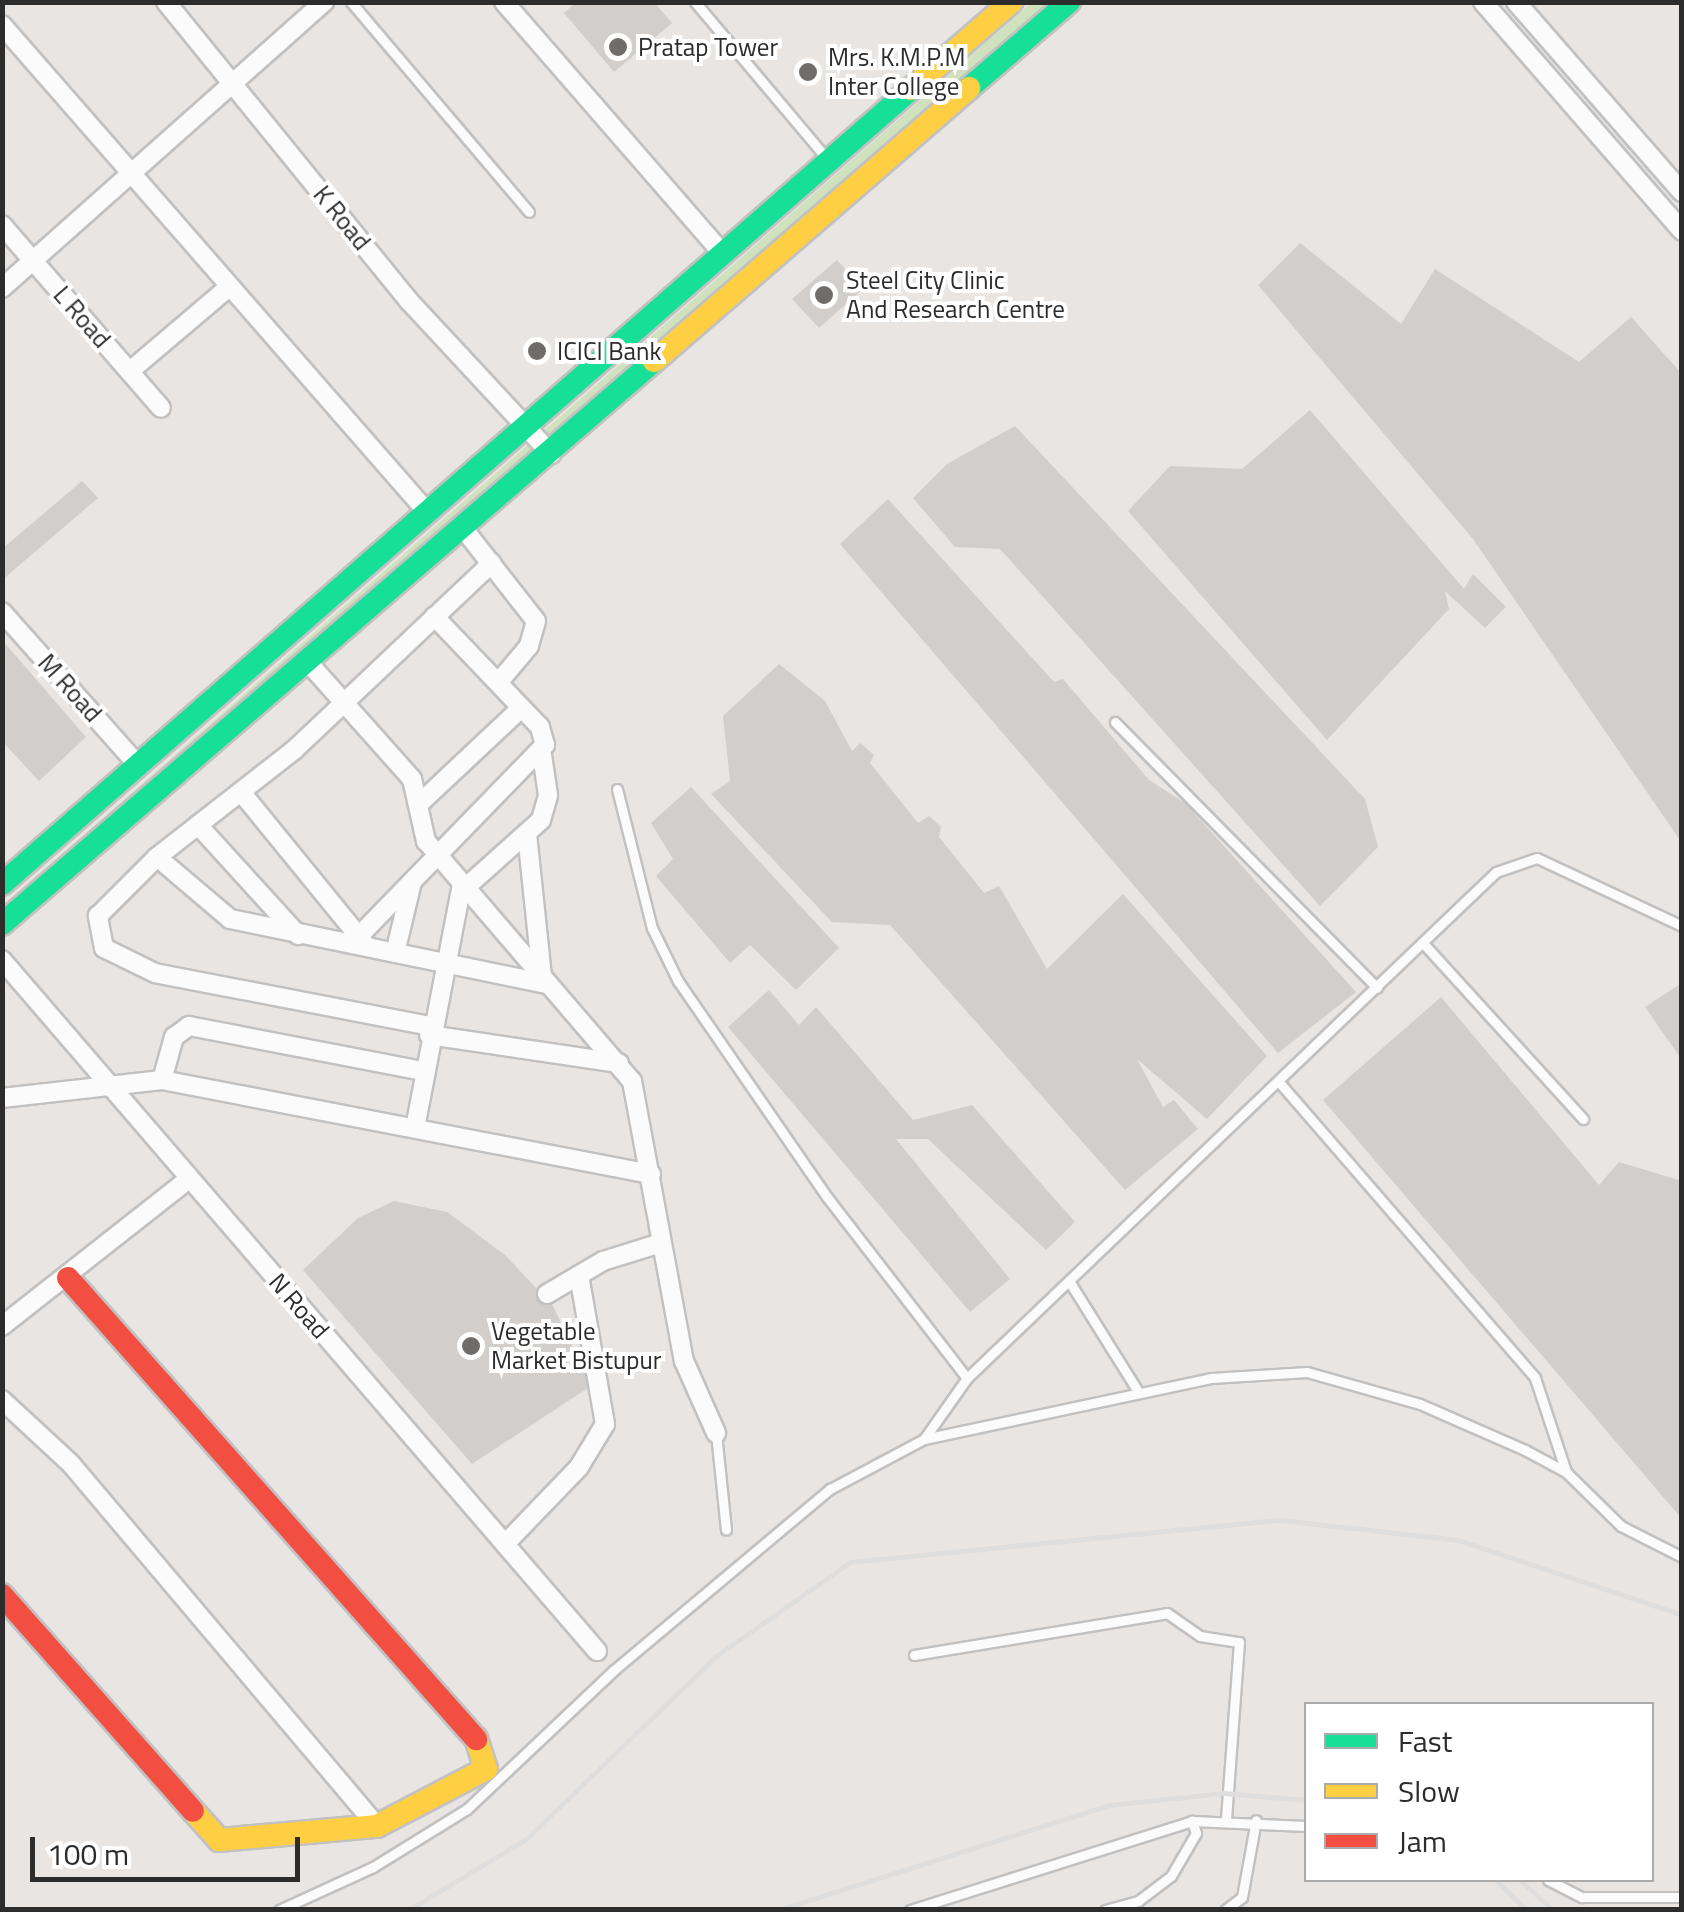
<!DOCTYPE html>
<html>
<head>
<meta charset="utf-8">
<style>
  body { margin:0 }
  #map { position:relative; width:1684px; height:1912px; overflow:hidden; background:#e9e5e2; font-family:"Titillium Web",sans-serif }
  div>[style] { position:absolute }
  .green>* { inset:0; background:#d0e1be }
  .building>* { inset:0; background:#d1cecb }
  .roads { filter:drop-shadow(2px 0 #c2c1c1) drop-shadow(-2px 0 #c2c1c1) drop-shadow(0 2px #c2c1c1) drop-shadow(0 -2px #c2c1c1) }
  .lane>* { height:9px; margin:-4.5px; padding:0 4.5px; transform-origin:4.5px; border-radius:4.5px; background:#fcfbfb }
  .street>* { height:18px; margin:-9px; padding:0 9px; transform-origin:9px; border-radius:9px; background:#fcfbfb }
  .fast>* { height:22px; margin:-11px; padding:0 11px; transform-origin:11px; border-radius:11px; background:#16e098 }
  .slow>* { height:22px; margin:-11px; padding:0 11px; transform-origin:11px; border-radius:11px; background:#ffcf43 }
  .jam>* { height:22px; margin:-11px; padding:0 11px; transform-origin:11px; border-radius:11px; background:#f24e42 }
  .rail>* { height:5px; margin:-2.5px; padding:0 2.5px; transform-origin:2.5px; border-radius:2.5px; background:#dededf }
  .dots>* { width:28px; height:28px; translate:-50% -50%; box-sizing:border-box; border:5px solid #fff; border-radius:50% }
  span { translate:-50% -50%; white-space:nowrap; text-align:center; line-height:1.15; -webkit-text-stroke:8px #fff; paint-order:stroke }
  .poi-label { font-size:25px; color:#2c2c2c }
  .left { translate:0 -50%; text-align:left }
  .street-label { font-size:25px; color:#2c2c2c }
  .frame { position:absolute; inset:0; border:5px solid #2c2c2c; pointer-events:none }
  .legend { position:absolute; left:1304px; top:1702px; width:350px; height:180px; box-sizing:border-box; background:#fff; border:2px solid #ababab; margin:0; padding:12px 18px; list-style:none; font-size:30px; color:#2c2c2c }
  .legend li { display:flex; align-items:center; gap:20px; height:50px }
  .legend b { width:50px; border:2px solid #ababab }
  .scale { position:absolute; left:30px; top:1837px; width:270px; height:45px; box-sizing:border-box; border:5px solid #2c2c2c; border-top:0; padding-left:12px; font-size:30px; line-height:35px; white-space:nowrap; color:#2c2c2c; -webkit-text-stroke:8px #fff; paint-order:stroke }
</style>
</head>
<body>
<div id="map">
  <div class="green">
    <i style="clip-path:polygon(1031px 3px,1052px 3px,2px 907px)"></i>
  </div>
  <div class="building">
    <i style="clip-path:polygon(576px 2px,654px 2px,672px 23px,614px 72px,564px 13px)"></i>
    <i style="clip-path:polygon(1300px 243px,1401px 324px,1435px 269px,1579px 362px,1631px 317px,1682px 374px,1682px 843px,1473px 539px,1258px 285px)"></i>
    <i style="clip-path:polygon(837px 260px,863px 289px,819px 328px,792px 299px)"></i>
    <i style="clip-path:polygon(1310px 410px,1464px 589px,1473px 574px,1506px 607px,1485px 628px,1445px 591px,1449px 609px,1327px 740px,1128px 511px,1170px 466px,1242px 469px)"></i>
    <i style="clip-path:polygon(1015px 426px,1365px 799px,1378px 847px,1320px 906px,1000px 549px,955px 547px,913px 498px,947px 464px)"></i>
    <i style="clip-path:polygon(82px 481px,98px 498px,2px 580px,2px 549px)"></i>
    <i style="clip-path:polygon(888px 499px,1054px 682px,1063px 679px,1149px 780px,1185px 803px,1356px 992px,1278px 1053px,840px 544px)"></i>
    <i style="clip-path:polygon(2px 640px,86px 737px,39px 781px,2px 741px)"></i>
    <i style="clip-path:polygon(779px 664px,825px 701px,852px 751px,860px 743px,874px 755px,870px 763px,918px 823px,929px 816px,941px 827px,939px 837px,984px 893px,999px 886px,1047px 969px,1123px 894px,1267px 1056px,1207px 1119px,1137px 1059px,1163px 1107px,1174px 1100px,1198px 1129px,1125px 1190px,890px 925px,832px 922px,711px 794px,730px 781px,723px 716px)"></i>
    <i style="clip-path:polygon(691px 787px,839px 948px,796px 990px,750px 945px,730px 963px,656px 876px,673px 859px,651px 823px)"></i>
    <i style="clip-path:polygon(1682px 983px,1682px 1060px,1645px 1007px)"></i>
    <i style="clip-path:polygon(769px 990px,799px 1025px,816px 1007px,913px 1120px,972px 1105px,1075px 1222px,1046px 1250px,928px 1139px,896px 1139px,1010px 1279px,970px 1312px,728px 1027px)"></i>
    <i style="clip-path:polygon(1441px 997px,1599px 1185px,1619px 1162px,1682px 1181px,1682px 1519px,1323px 1100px)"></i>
    <i style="clip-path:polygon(394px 1201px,447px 1212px,505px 1255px,553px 1306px,591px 1386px,472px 1464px,303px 1270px,358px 1218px)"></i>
  </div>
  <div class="roads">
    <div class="lane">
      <i style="left:351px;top:2px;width:275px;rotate:49.7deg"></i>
      <i style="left:695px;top:2px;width:208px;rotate:49.9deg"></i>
      <i style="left:1115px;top:722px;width:373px;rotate:45.4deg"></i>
      <i style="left:617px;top:789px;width:143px;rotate:75.9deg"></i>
      <i style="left:652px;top:928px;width:59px;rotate:63.9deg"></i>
      <i style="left:678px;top:981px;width:262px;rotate:55.4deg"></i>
      <i style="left:827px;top:1197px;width:229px;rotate:52.3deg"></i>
      <i style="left:1423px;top:943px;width:238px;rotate:47.7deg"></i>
      <i style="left:1279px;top:1082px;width:391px;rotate:49.1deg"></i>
      <i style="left:1535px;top:1378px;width:99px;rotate:71.7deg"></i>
      <i style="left:1069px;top:1281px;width:132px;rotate:58deg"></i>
      <i style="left:716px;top:1433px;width:97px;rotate:84.1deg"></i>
      <i style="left:924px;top:1439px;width:75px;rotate:-54.8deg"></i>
      <i style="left:967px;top:1378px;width:732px;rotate:-43.73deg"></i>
      <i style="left:1496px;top:872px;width:43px;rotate:-18.9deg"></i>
      <i style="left:1537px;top:858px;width:160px;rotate:25.1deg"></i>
      <i style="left:914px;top:1655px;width:256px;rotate:-9.4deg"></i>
      <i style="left:1167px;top:1613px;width:40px;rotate:34.9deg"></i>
      <i style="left:1200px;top:1636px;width:39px;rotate:9deg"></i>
      <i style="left:1239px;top:1642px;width:179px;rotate:94.2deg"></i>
      <i style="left:1548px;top:1880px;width:38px;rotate:27deg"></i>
      <i style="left:1582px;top:1897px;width:100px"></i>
      <i style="left:279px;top:1910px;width:103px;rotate:-24.6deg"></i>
      <i style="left:373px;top:1867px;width:110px;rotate:-31.7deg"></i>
      <i style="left:467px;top:1809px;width:202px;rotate:-43.4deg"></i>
      <i style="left:614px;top:1670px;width:282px;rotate:-40deg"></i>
      <i style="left:830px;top:1489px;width:106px;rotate:-28deg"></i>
      <i style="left:924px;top:1439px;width:293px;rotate:-12deg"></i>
      <i style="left:1211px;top:1378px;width:96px;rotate:-3.6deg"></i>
      <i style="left:1307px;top:1372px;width:117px;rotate:15.8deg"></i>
      <i style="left:1420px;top:1404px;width:115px;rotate:23.7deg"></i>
      <i style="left:1525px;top:1450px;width:47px;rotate:28.2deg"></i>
      <i style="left:1566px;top:1472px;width:77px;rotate:44.5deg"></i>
      <i style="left:1621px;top:1526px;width:68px;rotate:26.9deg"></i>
      <i style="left:910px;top:1910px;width:296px;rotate:-17.5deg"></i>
      <i style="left:1192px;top:1821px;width:114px;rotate:2.5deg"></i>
      <i style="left:1105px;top:1910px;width:34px;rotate:-15deg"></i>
      <i style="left:1138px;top:1901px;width:41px;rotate:-37.1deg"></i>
      <i style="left:1171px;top:1876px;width:50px;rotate:-59.8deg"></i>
      <i style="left:1196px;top:1833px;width:13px;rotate:-108deg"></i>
      <i style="left:1225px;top:1910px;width:21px;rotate:-37deg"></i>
      <i style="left:1242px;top:1897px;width:78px;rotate:-79.7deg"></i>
    </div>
    <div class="street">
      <i style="left:166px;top:2px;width:385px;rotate:50.9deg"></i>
      <i style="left:409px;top:301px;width:209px;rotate:47.1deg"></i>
      <i style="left:504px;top:2px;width:335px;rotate:49deg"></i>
      <i style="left:1483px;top:2px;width:303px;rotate:49deg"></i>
      <i style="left:1516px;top:2px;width:252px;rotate:48.9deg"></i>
      <i style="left:2px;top:25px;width:648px;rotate:48.88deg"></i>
      <i style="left:2px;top:225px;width:242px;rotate:49deg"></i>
      <i style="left:2px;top:288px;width:431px;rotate:-41.6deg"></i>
      <i style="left:130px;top:371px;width:128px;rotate:-40.3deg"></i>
      <i style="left:463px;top:528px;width:118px;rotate:51.9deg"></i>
      <i style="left:536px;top:621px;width:26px;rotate:106deg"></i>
      <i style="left:529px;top:646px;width:48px;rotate:130deg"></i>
      <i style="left:2px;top:612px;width:203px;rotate:48.4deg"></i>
      <i style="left:306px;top:660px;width:159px;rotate:48.3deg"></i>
      <i style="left:412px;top:779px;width:64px;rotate:77.3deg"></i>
      <i style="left:426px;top:841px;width:316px;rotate:49.4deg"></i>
      <i style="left:632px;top:1081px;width:285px;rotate:79.5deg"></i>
      <i style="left:684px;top:1361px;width:79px;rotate:66deg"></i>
      <i style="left:241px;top:792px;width:195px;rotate:50.8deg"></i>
      <i style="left:420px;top:803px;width:139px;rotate:-43.2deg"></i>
      <i style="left:198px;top:825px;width:149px;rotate:47.7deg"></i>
      <i style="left:527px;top:834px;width:143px;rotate:84deg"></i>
      <i style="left:157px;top:857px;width:96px;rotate:40.3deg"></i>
      <i style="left:230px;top:919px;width:325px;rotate:11.6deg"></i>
      <i style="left:465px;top:888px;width:102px;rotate:-41.8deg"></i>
      <i style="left:541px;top:820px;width:26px;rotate:-74deg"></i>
      <i style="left:548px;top:795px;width:40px;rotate:-98.5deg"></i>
      <i style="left:359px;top:936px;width:267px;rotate:-45.8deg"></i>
      <i style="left:545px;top:745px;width:19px;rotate:-106deg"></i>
      <i style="left:540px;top:727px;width:153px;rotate:-133.7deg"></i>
      <i style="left:395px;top:953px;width:73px;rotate:-76.5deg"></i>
      <i style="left:2px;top:960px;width:912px;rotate:49.27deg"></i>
      <i style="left:430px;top:1026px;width:280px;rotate:-169.1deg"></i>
      <i style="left:155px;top:973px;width:57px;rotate:-153.9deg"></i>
      <i style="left:104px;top:948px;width:33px;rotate:-101deg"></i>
      <i style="left:98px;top:916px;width:83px;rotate:-45deg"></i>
      <i style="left:157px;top:857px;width:174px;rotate:-38deg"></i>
      <i style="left:294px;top:750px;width:272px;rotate:-43.4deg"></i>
      <i style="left:429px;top:1035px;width:192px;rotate:8.4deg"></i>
      <i style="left:162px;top:1080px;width:45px;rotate:-74.4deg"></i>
      <i style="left:174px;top:1037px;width:19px;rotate:-36deg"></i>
      <i style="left:189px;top:1026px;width:238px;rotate:10.9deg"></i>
      <i style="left:2px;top:1098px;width:161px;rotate:-6.4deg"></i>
      <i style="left:162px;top:1080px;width:498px;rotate:10.9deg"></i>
      <i style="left:415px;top:1128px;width:248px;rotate:-79.1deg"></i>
      <i style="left:547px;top:1294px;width:65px;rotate:-30.5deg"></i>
      <i style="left:603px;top:1261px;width:61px;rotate:-17.2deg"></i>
      <i style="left:2px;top:1326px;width:238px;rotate:-38.2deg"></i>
      <i style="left:2px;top:1400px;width:94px;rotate:42.8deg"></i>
      <i style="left:71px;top:1464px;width:474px;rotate:49.8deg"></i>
      <i style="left:505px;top:1544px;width:107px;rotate:-46.1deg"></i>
      <i style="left:579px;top:1467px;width:50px;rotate:-58.8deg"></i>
      <i style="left:605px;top:1424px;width:151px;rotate:-99.9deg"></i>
    </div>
    <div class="fast">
      <i style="left:969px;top:88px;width:132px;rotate:-40.7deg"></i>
      <i style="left:2px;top:884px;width:1208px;rotate:-41.17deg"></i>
      <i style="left:2px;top:924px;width:861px;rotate:-40.81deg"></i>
    </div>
    <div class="slow">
      <i style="left:911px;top:89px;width:133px;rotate:-41deg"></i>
      <i style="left:654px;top:361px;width:417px;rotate:-40.9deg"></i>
      <i style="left:193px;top:1811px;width:39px;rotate:48deg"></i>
      <i style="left:219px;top:1840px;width:159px;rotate:-5.1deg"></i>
      <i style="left:377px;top:1826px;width:123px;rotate:-27.6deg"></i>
      <i style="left:486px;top:1769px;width:32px;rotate:-108deg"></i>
    </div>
    <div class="jam">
      <i style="left:68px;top:1278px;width:616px;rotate:48.49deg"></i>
      <i style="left:2px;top:1595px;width:288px;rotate:48.5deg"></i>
    </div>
  </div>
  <div class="rail">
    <i style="left:1496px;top:1880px;width:42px;rotate:45deg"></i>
    <i style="left:1520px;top:1880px;width:45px;rotate:42.3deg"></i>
    <i style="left:408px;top:1910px;width:138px;rotate:-31deg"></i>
    <i style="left:526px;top:1839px;width:264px;rotate:-43.9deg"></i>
    <i style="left:716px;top:1656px;width:164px;rotate:-35deg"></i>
    <i style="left:850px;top:1562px;width:432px;rotate:-5.6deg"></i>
    <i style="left:1280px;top:1520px;width:179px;rotate:6.4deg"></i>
    <i style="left:1458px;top:1540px;width:236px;rotate:18.5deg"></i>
    <i style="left:778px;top:1910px;width:347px;rotate:-17.6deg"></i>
    <i style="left:1109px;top:1805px;width:116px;rotate:-6deg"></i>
    <i style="left:1224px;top:1793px;width:82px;rotate:4.9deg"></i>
  </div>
  <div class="dots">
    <i style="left:618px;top:47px;background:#6e6d6c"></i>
    <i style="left:808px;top:72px;background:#6e6d6c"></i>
    <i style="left:824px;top:295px;background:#6e6d6c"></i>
    <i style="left:537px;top:351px;background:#6e6d6c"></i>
    <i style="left:471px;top:1346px;background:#6e6d6c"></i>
  </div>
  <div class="poi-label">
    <span class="left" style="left:638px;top:47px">Pratap Tower</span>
    <span class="left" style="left:828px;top:72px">Mrs. K.M.P.M<br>Inter College</span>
    <span class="left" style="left:846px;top:295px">Steel City Clinic<br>And Research Centre</span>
    <span class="left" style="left:557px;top:351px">ICICI Bank</span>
    <span class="left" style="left:491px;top:1346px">Vegetable<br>Market Bistupur</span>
  </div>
  <div class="street-label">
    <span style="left:342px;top:218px;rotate:51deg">K Road</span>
    <span style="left:82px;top:317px;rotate:49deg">L Road</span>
    <span style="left:70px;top:688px;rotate:48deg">M Road</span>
    <span style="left:299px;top:1306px;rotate:49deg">N Road</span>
  </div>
  <div class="frame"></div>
  <ul class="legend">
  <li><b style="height:12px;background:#16e098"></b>Fast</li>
  <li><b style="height:12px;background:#ffcf43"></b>Slow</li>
  <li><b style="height:12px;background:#f24e42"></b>Jam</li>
  </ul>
  <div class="scale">100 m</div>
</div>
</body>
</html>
